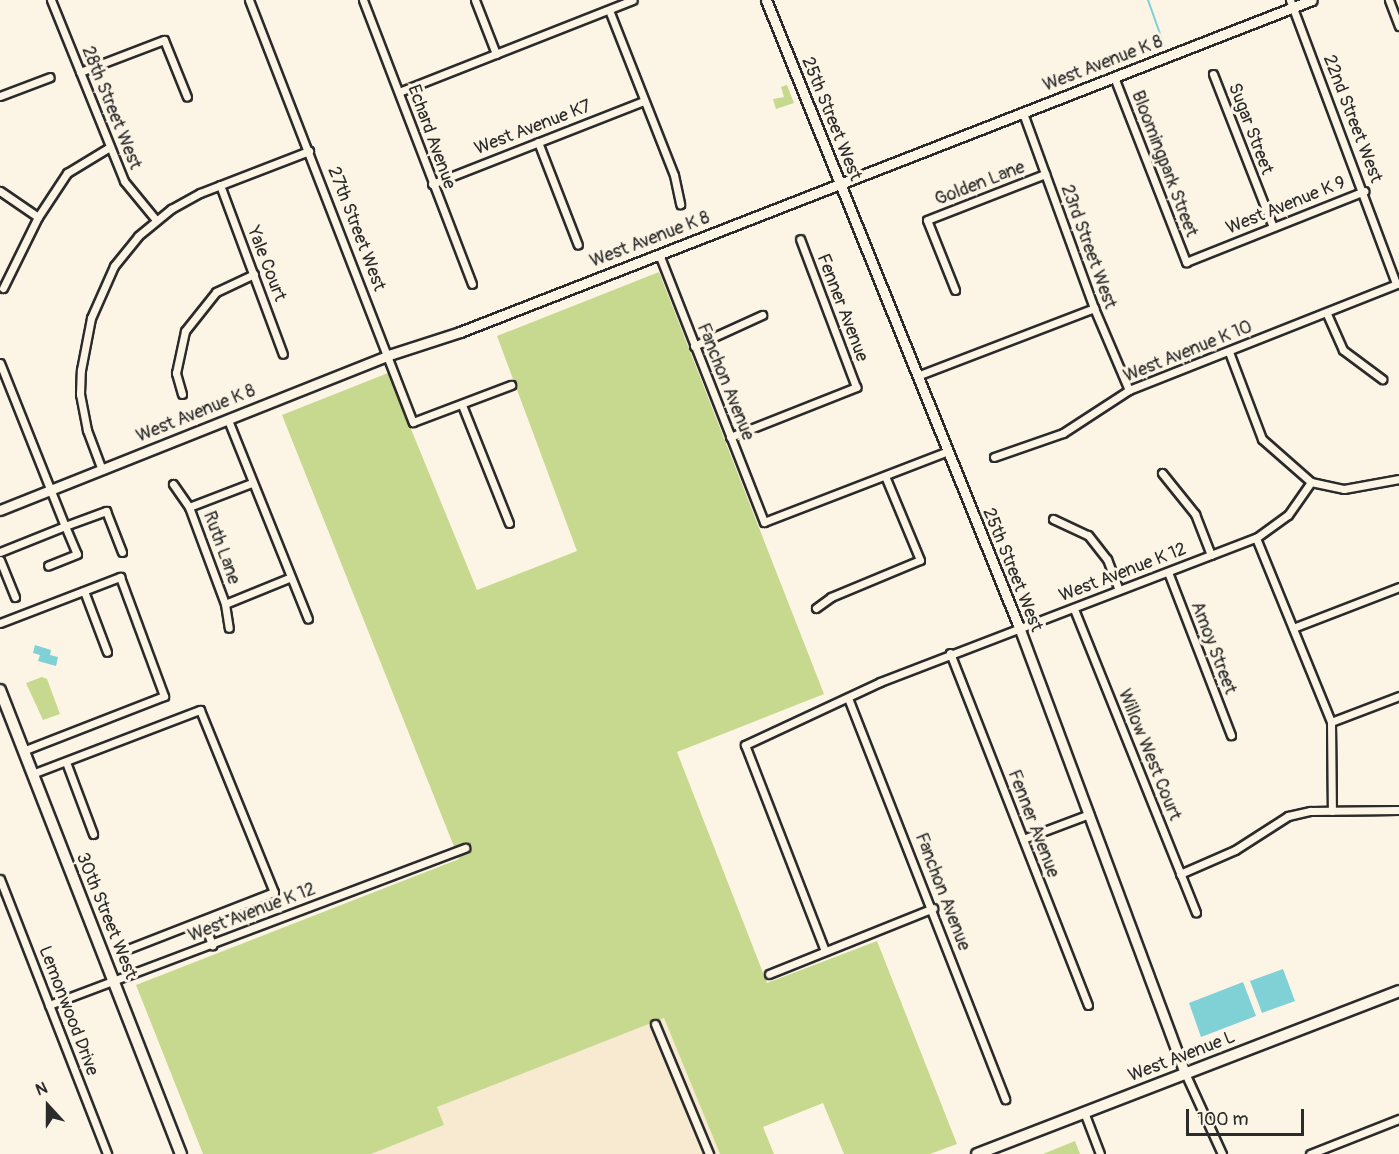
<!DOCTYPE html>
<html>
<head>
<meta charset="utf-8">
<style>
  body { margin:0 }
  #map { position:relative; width:1399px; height:1154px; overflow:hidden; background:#fcf5e5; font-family:Pangolin,sans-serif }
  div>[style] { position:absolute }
  .built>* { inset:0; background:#f7ead1 }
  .green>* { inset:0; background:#c6d98e }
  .water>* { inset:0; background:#7fd1d6 }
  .stream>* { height:2px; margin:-1px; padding:0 1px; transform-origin:1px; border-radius:1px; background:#7fd1d6 }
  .roads { filter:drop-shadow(2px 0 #2b2b2b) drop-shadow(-2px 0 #2b2b2b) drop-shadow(0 2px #2b2b2b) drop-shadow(0 -2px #2b2b2b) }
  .street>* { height:7px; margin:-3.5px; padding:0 3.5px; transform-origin:3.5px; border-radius:3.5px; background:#fcf5e5 }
  .secondary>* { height:9px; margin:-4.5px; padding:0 4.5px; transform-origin:4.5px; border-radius:4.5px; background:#fcf5e5 }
  .primary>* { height:10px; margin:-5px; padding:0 5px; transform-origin:5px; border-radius:5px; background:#fcf5e5 }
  span { translate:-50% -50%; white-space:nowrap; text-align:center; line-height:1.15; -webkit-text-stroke:6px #fcf5e5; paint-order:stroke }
  .street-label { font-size:18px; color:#2b2b2b }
  .north { position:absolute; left:18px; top:1076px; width:60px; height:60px; -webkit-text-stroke:4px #fcf5e5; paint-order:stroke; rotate:339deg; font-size:16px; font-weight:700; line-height:24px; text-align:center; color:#2b2b2b }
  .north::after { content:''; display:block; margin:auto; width:21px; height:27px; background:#2b2b2b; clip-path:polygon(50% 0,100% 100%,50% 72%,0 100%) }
  .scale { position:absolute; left:1186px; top:1109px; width:118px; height:27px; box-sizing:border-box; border:3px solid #2b2b2b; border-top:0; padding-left:8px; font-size:18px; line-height:21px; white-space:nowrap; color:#2b2b2b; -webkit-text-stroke:4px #fcf5e5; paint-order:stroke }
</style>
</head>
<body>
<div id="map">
  <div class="built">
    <i style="clip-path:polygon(664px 1018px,720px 1154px,371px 1154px,444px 1125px,436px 1107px)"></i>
  </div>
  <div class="green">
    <i style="clip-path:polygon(787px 85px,794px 103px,776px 109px,773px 99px,784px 97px,781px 87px)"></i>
    <i style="clip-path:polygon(659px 272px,824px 694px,677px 752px,767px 983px,877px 941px,957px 1144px,930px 1154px,844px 1154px,823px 1103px,763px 1127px,774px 1154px,720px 1154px,664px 1018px,437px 1107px,444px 1125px,371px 1154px,203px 1154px,136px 985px,459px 859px,282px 415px,388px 373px,477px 590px,577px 551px,497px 336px)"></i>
    <i style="clip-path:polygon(42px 677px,47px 679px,60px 714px,43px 720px,26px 683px)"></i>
    <i style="clip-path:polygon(1075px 1141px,1080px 1154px,1043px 1154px)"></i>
  </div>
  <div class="water">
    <i style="clip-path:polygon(35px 645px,51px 650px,50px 655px,58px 657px,56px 666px,38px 661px,40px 655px,33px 653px)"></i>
    <i style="clip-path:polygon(1283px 969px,1295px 1001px,1262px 1013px,1250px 981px)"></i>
    <i style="clip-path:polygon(1243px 982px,1256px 1016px,1201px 1037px,1189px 1003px)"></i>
  </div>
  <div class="stream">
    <i style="left:1148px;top:0;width:48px;rotate:70.4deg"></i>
  </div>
  <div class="roads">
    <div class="street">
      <i style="left:51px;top:0;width:195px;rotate:68deg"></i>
      <i style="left:124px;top:181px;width:50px;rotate:50.6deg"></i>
      <i style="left:249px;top:0;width:453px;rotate:68.8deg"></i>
      <i style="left:413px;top:422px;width:105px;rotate:-20.7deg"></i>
      <i style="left:363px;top:0;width:304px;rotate:69deg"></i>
      <i style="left:475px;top:0;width:58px;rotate:68.7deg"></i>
      <i style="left:1290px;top:0;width:303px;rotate:69.5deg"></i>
      <i style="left:1389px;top:0;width:28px;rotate:69deg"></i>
      <i style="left:609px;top:10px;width:177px;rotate:68.5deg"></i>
      <i style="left:674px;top:175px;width:30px;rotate:78deg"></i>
      <i style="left:80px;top:72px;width:90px;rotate:-20.9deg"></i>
      <i style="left:164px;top:40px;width:61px;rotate:68deg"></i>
      <i style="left:1213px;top:74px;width:164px;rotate:68.6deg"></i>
      <i style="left:1114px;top:77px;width:199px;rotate:68.7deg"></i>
      <i style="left:1186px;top:262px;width:192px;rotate:-21.7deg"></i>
      <i style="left:399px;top:92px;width:251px;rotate:-21.5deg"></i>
      <i style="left:0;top:96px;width:53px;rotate:-20.8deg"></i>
      <i style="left:1023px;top:113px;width:208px;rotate:70deg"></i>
      <i style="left:1094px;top:308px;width:89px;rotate:66.9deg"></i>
      <i style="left:538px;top:142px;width:110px;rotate:68.8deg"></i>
      <i style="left:432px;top:184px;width:228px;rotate:-21.4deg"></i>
      <i style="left:220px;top:185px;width:180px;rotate:69.6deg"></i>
      <i style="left:0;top:191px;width:46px;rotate:34.4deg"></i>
      <i style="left:659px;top:254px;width:288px;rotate:68.6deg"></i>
      <i style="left:764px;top:522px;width:194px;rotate:-21.1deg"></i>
      <i style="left:3px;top:288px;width:79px;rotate:-63.8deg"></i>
      <i style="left:38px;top:217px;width:53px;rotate:-56.6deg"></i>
      <i style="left:67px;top:173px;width:50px;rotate:-31.2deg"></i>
      <i style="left:955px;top:290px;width:75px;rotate:-111.8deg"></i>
      <i style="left:927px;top:220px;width:127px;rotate:-21.3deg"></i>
      <i style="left:1327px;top:314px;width:39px;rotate:66deg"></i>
      <i style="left:1343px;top:350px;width:49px;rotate:36.6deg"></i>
      <i style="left:694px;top:346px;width:75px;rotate:-24.5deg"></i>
      <i style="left:1229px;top:352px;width:93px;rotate:69.2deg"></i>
      <i style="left:1262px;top:439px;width:65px;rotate:41.3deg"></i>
      <i style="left:0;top:363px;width:175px;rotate:68.3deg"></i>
      <i style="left:65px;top:526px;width:44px;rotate:-20.1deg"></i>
      <i style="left:106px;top:511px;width:44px;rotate:68.7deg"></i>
      <i style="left:917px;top:376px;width:190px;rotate:-21deg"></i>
      <i style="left:182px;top:394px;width:22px;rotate:-106deg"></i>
      <i style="left:176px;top:373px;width:43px;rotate:-77.9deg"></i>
      <i style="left:185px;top:331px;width:50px;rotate:-51.5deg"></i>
      <i style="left:216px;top:292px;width:42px;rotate:-25.3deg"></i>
      <i style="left:462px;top:405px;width:127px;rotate:68.3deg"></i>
      <i style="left:228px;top:420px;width:214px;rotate:68.1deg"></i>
      <i style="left:730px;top:437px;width:136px;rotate:-21.6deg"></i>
      <i style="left:856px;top:387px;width:158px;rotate:-110.7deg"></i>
      <i style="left:994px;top:457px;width:73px;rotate:-19.2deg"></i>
      <i style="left:1063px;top:433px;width:79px;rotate:-33.1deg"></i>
      <i style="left:1129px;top:390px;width:290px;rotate:-21.6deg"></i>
      <i style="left:102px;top:470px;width:43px;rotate:-110.6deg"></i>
      <i style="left:87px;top:430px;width:37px;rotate:-101deg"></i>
      <i style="left:80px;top:394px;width:24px;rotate:-88deg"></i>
      <i style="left:81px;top:370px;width:53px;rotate:-79.1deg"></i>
      <i style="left:91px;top:318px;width:57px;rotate:-66.1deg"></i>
      <i style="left:114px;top:266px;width:38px;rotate:-51deg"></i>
      <i style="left:138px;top:236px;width:43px;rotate:-39.3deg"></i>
      <i style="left:171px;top:209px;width:33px;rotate:-29deg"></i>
      <i style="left:200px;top:193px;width:117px;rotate:-21.1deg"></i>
      <i style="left:1162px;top:473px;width:53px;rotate:51.2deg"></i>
      <i style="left:1195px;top:514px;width:44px;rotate:68.7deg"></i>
      <i style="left:173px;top:484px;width:28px;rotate:55deg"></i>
      <i style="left:189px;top:507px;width:103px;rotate:69.6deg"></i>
      <i style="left:225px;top:604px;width:24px;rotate:81deg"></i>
      <i style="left:189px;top:507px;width:67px;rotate:-20.9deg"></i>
      <i style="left:1053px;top:519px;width:38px;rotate:25deg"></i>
      <i style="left:1088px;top:535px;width:31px;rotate:52deg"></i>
      <i style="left:1107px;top:559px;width:33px;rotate:69deg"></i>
      <i style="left:1256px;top:538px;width:199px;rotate:67.8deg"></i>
      <i style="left:1331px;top:722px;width:89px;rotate:89.4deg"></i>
      <i style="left:0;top:552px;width:70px;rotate:-21.8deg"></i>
      <i style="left:65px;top:526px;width:30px;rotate:67deg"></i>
      <i style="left:77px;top:554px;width:31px;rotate:158deg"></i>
      <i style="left:0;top:560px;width:40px;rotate:68deg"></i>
      <i style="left:1168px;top:572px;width:175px;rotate:68.9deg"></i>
      <i style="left:84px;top:591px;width:65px;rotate:69.3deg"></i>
      <i style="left:225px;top:604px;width:69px;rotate:-22.1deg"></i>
      <i style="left:816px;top:608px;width:19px;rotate:-36deg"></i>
      <i style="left:831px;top:597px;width:96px;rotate:-22.6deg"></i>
      <i style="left:920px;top:560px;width:91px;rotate:-112.6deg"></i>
      <i style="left:1074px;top:609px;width:327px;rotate:68.1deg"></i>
      <i style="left:0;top:623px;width:129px;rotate:-21deg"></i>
      <i style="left:120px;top:577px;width:127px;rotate:69.7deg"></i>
      <i style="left:164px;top:696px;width:151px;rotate:158.7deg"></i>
      <i style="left:1293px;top:628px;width:114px;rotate:-21.1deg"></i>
      <i style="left:950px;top:653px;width:378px;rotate:68.6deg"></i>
      <i style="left:848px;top:698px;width:431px;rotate:68.6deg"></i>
      <i style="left:1331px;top:722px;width:73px;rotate:-20.9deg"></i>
      <i style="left:66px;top:762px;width:77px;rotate:69.4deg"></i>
      <i style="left:32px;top:774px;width:180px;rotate:-20.9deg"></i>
      <i style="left:200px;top:710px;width:196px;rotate:67.9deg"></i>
      <i style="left:274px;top:892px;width:155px;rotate:158.7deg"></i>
      <i style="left:1023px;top:839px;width:71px;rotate:-20.7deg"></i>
      <i style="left:1180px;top:874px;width:60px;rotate:-23.6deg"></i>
      <i style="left:1235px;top:850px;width:63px;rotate:-32.7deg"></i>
      <i style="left:1288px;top:816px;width:23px;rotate:-13deg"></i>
      <i style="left:1310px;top:811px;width:89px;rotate:-0.6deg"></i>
      <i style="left:0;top:879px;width:295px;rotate:68.7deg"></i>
      <i style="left:203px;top:920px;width:27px;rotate:70deg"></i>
      <i style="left:825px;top:951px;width:221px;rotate:-111.2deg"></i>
      <i style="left:745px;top:745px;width:149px;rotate:-25deg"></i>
      <i style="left:880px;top:682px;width:403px;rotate:-21deg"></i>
      <i style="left:1256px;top:538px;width:39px;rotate:-36deg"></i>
      <i style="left:1288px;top:515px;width:40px;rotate:-55.1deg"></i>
      <i style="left:1311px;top:482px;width:34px;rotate:12deg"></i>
      <i style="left:1344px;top:489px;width:56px;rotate:-10.3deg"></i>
      <i style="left:769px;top:974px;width:177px;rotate:-21.9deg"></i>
      <i style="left:49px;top:1005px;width:445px;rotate:-20.7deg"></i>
      <i style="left:655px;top:1024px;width:141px;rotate:67.4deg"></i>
      <i style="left:1185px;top:1073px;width:89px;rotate:65.4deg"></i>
      <i style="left:1084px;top:1112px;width:45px;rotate:69.1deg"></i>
      <i style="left:1310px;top:1154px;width:96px;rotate:-21.5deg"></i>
    </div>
    <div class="secondary">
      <i style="left:766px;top:0;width:676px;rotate:68.03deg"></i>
      <i style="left:1019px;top:627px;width:476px;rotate:69.6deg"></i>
      <i style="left:0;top:510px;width:419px;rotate:-21.7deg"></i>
      <i style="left:389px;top:355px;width:75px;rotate:-17.9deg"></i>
      <i style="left:460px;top:332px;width:914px;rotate:-21.29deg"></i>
    </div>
    <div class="primary">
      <i style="left:0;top:690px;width:498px;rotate:68.7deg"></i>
      <i style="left:977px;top:1154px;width:452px;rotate:-21.1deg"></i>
    </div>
  </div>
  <div class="street-label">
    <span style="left:1103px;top:64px;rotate:-21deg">West Avenue K 8</span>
    <span style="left:111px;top:108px;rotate:68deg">28th Street West</span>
    <span style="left:831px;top:119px;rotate:68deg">25th Street West</span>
    <span style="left:1352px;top:119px;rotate:69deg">22nd Street West</span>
    <span style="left:533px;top:128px;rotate:-21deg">West Avenue K7</span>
    <span style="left:1250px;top:129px;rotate:69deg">Sugar Street</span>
    <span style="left:431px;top:137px;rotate:70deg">Echard Avenue</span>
    <span style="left:1164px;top:164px;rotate:69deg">Bloomingpark Street</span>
    <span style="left:980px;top:184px;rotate:-21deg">Golden Lane</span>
    <span style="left:1286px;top:206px;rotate:-22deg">West Avenue K 9</span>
    <span style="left:356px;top:229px;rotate:69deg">27th Street West</span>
    <span style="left:650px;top:240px;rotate:-21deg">West Avenue K 8</span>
    <span style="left:1088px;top:247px;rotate:70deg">23rd Street West</span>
    <span style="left:266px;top:264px;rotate:69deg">Yale Court</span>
    <span style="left:842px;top:308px;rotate:69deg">Fenner Avenue</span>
    <span style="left:1188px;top:352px;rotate:-22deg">West Avenue K 10</span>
    <span style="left:725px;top:382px;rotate:68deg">Fanchon Avenue</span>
    <span style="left:196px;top:414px;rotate:-22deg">West Avenue K 8</span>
    <span style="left:221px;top:548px;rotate:70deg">Ruth Lane</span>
    <span style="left:1012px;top:570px;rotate:68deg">25th Street West</span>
    <span style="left:1123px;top:573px;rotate:-21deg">West Avenue K 12</span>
    <span style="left:1213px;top:648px;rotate:69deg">Amoy Street</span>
    <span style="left:1149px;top:755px;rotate:68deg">Willow West Court</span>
    <span style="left:1033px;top:824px;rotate:69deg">Fenner Avenue</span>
    <span style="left:942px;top:892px;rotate:69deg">Fanchon Avenue</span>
    <span style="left:252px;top:913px;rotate:-21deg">West Avenue K 12</span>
    <span style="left:106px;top:916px;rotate:68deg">30th Street West</span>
    <span style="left:68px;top:1011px;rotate:69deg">Lemonwood Drive</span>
    <span style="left:1182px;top:1057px;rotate:-21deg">West Avenue L</span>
  </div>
  <div class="north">N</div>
  <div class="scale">100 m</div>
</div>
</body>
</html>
